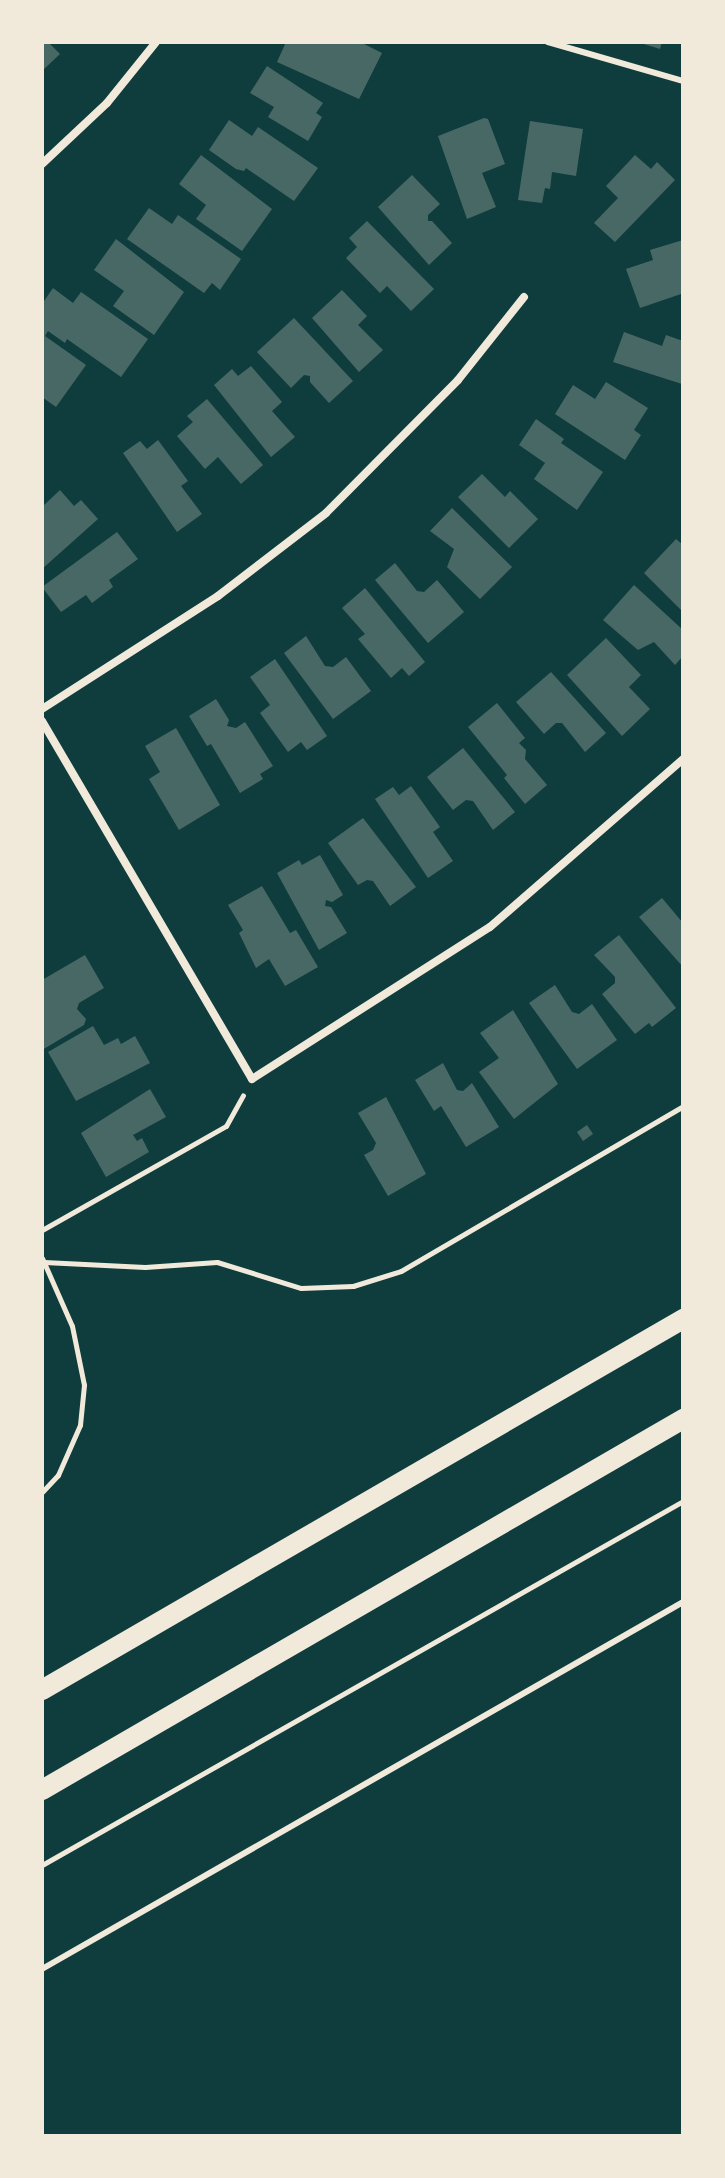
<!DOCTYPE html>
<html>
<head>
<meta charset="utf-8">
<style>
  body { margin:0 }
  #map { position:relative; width:725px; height:2178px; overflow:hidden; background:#0f3d3e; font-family:Manrope,sans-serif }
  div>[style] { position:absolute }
  .building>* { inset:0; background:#486865 }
  .path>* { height:5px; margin:-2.5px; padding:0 2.5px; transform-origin:2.5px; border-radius:2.5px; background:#f1e9da }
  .service>* { height:6px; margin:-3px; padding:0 3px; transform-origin:3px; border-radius:3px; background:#f1e9da }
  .minor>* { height:8px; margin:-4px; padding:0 4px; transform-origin:4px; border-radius:4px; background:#f1e9da }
  .primary>* { height:20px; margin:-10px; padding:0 10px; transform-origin:10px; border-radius:10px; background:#f1e9da }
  span { translate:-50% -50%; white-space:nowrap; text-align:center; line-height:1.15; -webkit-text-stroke:8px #f1e9da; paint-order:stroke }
  .frame { position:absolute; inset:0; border:44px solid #f1e9da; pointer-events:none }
</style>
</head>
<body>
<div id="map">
  <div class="building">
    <i style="clip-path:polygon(42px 42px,48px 42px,60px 54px,42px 71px)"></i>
    <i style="clip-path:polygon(286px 42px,360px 42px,382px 53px,359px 99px,277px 62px)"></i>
    <i style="clip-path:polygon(637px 42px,662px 42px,660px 49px)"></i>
    <i style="clip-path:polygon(267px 66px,323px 103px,316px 113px,322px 117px,308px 141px,268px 117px,274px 107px,250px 93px)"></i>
    <i style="clip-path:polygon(484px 118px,488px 119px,505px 164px,482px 173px,496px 207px,467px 219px,438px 136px)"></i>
    <i style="clip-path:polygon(229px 120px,252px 136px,258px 127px,318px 168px,294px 201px,246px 168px,244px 171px,236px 169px,209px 150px)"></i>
    <i style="clip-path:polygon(530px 121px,583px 129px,576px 176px,552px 172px,550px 189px,545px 188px,542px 203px,518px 200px)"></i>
    <i style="clip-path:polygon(201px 155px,272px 209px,242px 251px,196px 219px,206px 205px,179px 184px)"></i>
    <i style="clip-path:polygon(635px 155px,651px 169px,657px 162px,675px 180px,615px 242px,594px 223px,618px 198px,606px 186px)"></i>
    <i style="clip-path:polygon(412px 175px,440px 204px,428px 215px,428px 221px,432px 221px,452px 243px,429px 265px,378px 207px)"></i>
    <i style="clip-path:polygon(149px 208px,172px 224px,178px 215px,241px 259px,220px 290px,212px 283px,204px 293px,127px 239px)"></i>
    <i style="clip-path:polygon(367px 221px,434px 289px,411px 311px,387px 286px,380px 293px,346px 258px,357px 247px,349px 238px)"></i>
    <i style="clip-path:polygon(116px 239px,184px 292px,154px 335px,113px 306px,124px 291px,94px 270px)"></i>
    <i style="clip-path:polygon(683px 240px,681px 294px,640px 308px,626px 269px,653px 260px,650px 250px)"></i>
    <i style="clip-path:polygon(53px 288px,73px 303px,81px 292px,148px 339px,121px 377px,67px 339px,65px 343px,48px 331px,45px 336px,86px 365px,56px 407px,42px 397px,42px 304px)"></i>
    <i style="clip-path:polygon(342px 290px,367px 316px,358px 325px,383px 350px,359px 372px,312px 318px)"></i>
    <i style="clip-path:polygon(294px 318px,353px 381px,329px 403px,310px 382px,310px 376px,304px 375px,291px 388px,257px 352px)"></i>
    <i style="clip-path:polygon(624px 332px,662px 346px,666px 335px,683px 341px,682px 384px,613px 362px)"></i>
    <i style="clip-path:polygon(251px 366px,282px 402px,272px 411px,295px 437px,271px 457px,214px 385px,232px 369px,238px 376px)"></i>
    <i style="clip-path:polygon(606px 382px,648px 408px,634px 430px,641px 435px,625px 460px,555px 414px,573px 385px,595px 399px)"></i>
    <i style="clip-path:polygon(207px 399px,263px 465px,241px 484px,218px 457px,205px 469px,177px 436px,193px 422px,187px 416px)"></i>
    <i style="clip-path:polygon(536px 419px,564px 439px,561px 443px,603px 472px,577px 510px,534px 479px,545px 463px,519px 445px)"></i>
    <i style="clip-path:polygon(158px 440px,188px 481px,181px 486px,202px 514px,177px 532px,123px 453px,140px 441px,147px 449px)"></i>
    <i style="clip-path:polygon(482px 474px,505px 497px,510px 491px,538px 519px,509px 548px,458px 497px)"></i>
    <i style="clip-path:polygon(60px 490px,74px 506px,81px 500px,98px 519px,42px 569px,42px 507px)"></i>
    <i style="clip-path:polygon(452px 508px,512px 567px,480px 599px,447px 567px,454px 549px,430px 531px)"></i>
    <i style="clip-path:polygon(117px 532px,138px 559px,109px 580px,113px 587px,92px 603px,86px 595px,61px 612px,42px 587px)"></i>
    <i style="clip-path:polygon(676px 539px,683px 545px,683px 612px,644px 573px)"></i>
    <i style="clip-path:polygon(395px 563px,417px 591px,424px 592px,437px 580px,464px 612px,428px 643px,375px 580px)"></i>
    <i style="clip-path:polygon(634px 585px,683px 630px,683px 656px,675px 665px,654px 642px,638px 650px,603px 620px)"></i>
    <i style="clip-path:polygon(365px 588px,425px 662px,409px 676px,402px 668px,391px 678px,358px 639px,365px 634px,342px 608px)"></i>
    <i style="clip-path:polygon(306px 636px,325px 666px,333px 667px,346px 657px,371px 691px,333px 719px,284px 653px)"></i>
    <i style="clip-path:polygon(606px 638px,641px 675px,629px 687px,650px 709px,622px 736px,567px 675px)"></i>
    <i style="clip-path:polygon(275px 659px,327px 736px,307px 750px,301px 742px,288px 752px,260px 713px,270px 705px,250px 677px)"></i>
    <i style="clip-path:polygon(551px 672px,606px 733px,585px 752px,562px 723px,556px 723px,544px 734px,516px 702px)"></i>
    <i style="clip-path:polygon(216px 699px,229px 720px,227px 726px,236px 728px,245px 722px,273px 766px,260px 774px,263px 779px,240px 793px,211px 744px,207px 746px,189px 716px)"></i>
    <i style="clip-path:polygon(497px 703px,525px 738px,519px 743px,526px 750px,525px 759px,547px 785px,525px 804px,504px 778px,507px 775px,468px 727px)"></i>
    <i style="clip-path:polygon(176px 728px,220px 805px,179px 830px,149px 779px,160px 772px,145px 746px)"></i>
    <i style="clip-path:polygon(463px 748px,515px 812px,493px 830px,473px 801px,466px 800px,453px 810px,427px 777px)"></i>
    <i style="clip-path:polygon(411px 786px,440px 827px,433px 832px,453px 861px,428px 878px,375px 799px,393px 787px,399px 795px)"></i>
    <i style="clip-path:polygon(363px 818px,416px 887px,390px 906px,373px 881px,367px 880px,358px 885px,328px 843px)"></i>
    <i style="clip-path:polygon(320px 855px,343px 895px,332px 902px,326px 900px,325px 906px,331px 907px,347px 933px,319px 950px,277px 873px,299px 860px,302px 865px)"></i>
    <i style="clip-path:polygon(262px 886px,290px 933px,296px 930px,318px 967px,285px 986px,269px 959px,256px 968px,239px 933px,243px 930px,228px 905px)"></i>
    <i style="clip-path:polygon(662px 898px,683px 923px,683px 967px,639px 917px)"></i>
    <i style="clip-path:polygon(619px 935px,676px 1008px,652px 1027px,649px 1023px,635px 1034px,602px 994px,615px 983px,615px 977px,594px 955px)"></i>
    <i style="clip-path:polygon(85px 955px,104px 988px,79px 1003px,77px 1009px,86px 1019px,84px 1025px,42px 1050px,42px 980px)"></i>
    <i style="clip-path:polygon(555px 985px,572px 1012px,579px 1014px,592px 1004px,617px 1040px,577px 1069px,529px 1003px)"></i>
    <i style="clip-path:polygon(513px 1010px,558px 1084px,514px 1119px,479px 1072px,499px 1058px,480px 1033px)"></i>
    <i style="clip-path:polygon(93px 1026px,104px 1045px,118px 1038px,121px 1044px,135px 1036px,150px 1063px,76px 1101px,48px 1052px)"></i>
    <i style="clip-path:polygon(443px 1063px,457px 1090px,463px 1091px,472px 1083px,499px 1127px,466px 1147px,441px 1106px,434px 1111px,415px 1080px)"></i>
    <i style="clip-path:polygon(150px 1089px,166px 1117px,133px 1135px,137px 1141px,142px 1138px,149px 1152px,106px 1177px,81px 1133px)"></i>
    <i style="clip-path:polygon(386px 1097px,426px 1174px,388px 1196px,364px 1155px,373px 1150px,376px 1143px,358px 1113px)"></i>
    <i style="clip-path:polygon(587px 1125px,593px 1134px,583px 1141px,577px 1132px)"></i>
  </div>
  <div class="path">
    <i style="left:42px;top:1230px;width:211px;rotate:-29.5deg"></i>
    <i style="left:226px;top:1126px;width:35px;rotate:-61deg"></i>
    <i style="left:42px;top:1258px;width:74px;rotate:66.2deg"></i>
    <i style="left:72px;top:1326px;width:60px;rotate:78.5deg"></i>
    <i style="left:84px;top:1385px;width:40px;rotate:95.7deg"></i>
    <i style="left:80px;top:1425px;width:55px;rotate:113.7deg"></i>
    <i style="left:58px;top:1475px;width:23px;rotate:133deg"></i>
    <i style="left:44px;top:1262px;width:101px;rotate:2.8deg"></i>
    <i style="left:145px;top:1267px;width:72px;rotate:-4deg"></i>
    <i style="left:217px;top:1262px;width:88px;rotate:17.2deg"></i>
    <i style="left:301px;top:1288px;width:52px;rotate:-2.2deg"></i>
    <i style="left:353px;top:1286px;width:50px;rotate:-17.4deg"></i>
    <i style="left:401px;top:1271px;width:327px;rotate:-30.3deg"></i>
    <i style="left:42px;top:1865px;width:737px;rotate:-29.59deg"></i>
  </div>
  <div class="service">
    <i style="left:548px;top:42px;width:141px;rotate:16.1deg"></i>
    <i style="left:42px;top:1969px;width:739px;rotate:-29.79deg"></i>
  </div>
  <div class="minor">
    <i style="left:42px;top:164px;width:89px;rotate:-43.2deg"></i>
    <i style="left:107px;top:103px;width:78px;rotate:-51.2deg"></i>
    <i style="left:42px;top:709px;width:209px;rotate:-32.7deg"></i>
    <i style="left:218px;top:596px;width:136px;rotate:-37.5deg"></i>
    <i style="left:326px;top:513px;width:187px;rotate:-45.2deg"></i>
    <i style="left:458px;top:380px;width:106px;rotate:-51.5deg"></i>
    <i style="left:42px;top:721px;width:415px;rotate:59.6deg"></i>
    <i style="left:252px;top:1079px;width:282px;rotate:-32.6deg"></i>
    <i style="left:490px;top:927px;width:256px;rotate:-41deg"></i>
  </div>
  <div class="primary">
    <i style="left:42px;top:1690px;width:741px;rotate:-30.06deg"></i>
    <i style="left:42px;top:1790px;width:741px;rotate:-30.06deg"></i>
  </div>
  <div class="frame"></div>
</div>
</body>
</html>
